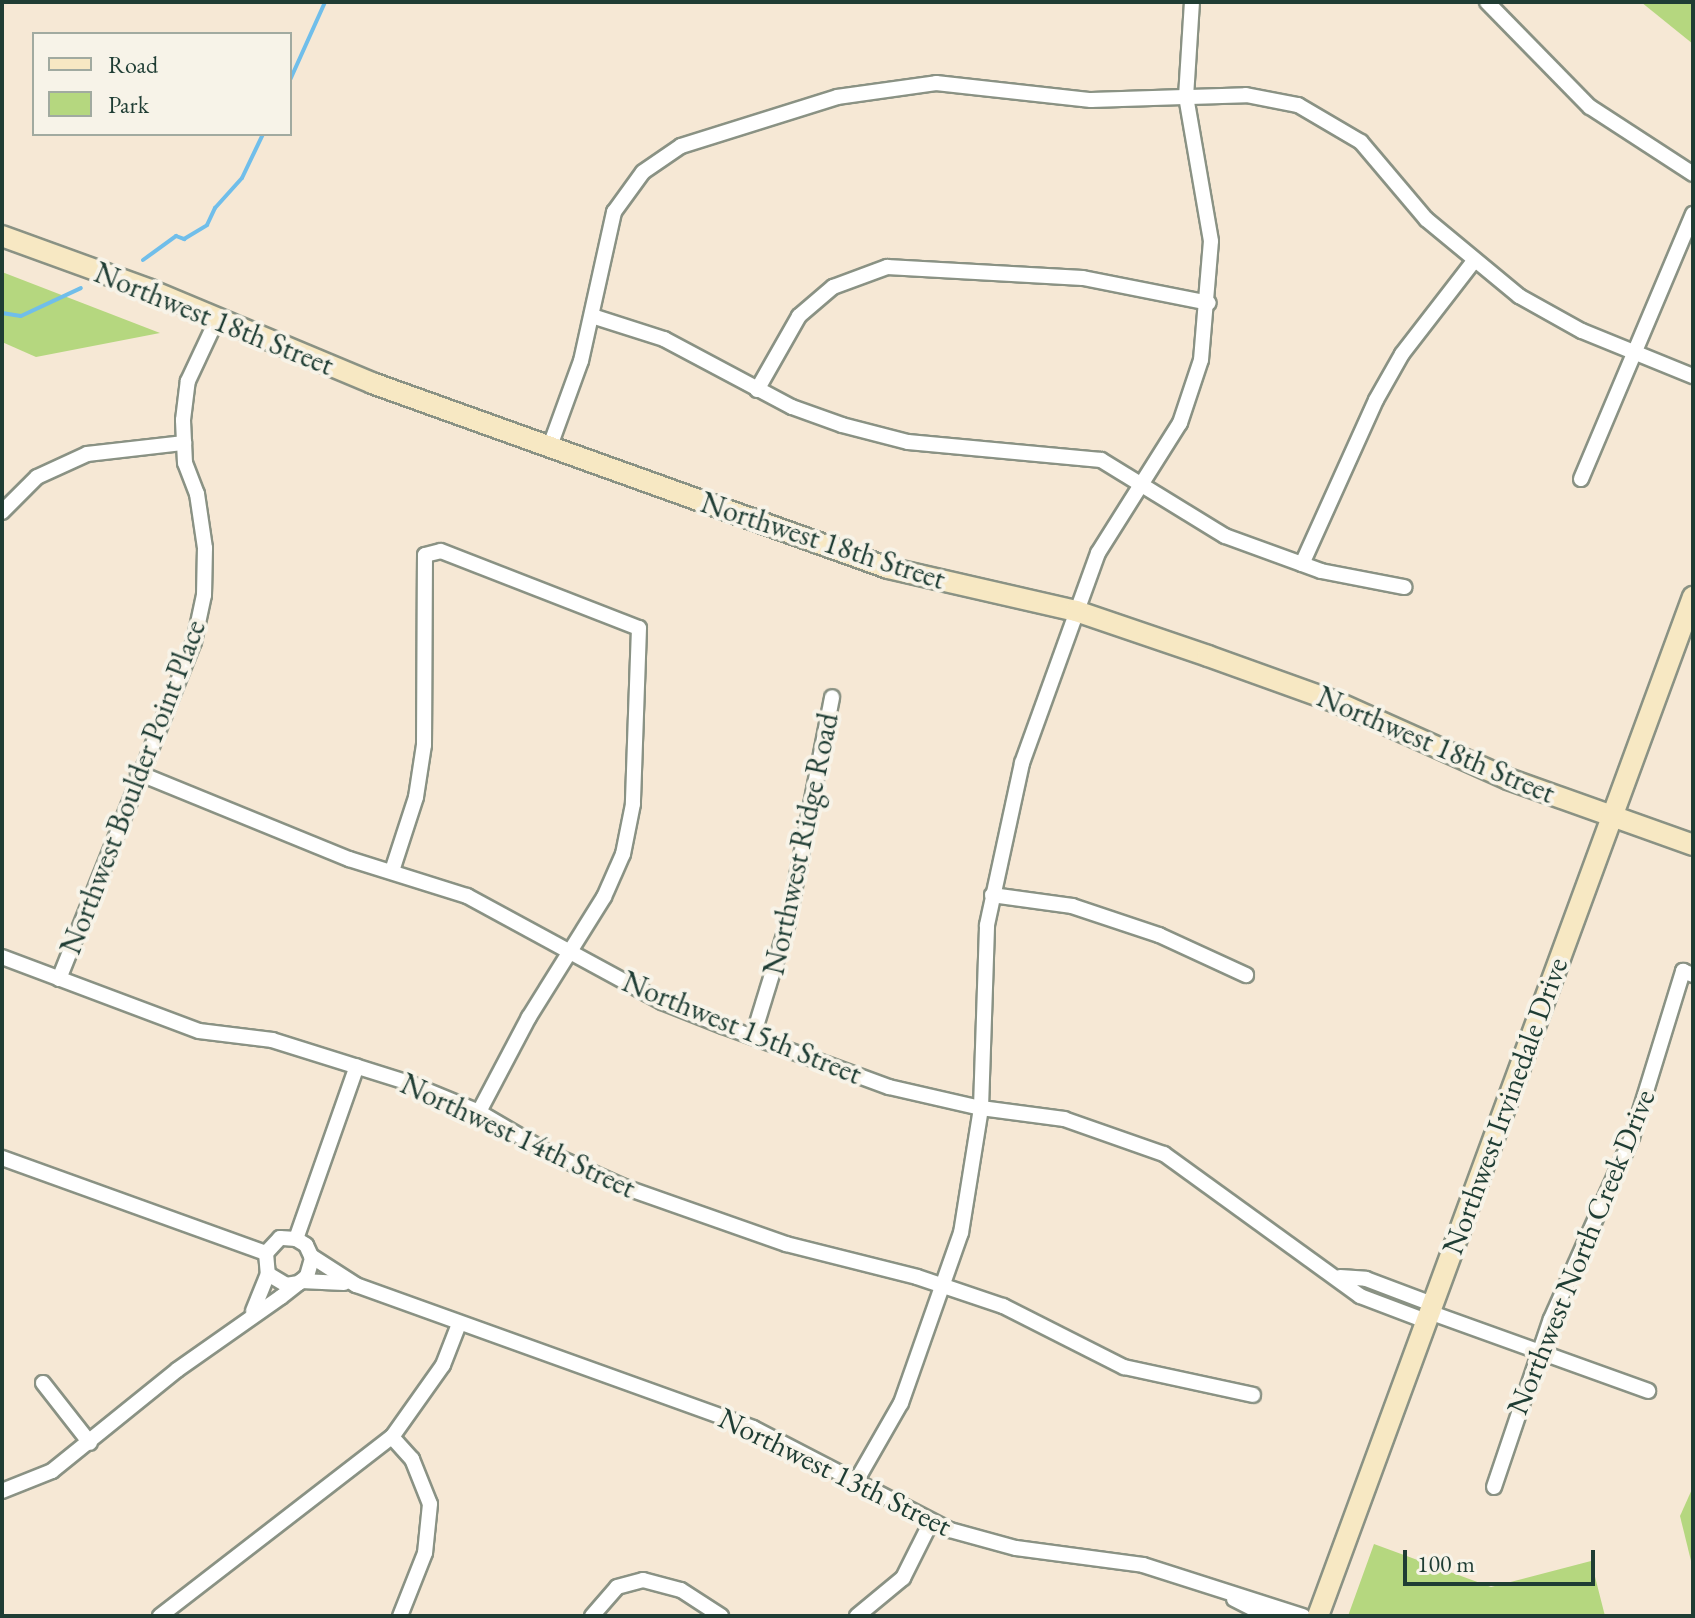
<!DOCTYPE html>
<html>
<head>
<meta charset="utf-8">
<style>
  body { margin:0 }
  #map { position:relative; width:1695px; height:1618px; overflow:hidden; background:#f6e8d5; font-family:"EB Garamond",serif }
  div>[style] { position:absolute }
  .green>* { inset:0; background:#b5d77f }
  .stream>* { height:4px; margin:-2px; padding:0 2px; transform-origin:2px; border-radius:2px; background:#70beea }
  .roads { filter:drop-shadow(2px 0 #8a9284) drop-shadow(-2px 0 #8a9284) drop-shadow(0 2px #8a9284) drop-shadow(0 -2px #8a9284) }
  .street>* { height:14px; margin:-7px; padding:0 7px; transform-origin:7px; border-radius:7px; background:#fff }
  .secondary>* { height:20px; margin:-10px; padding:0 10px; transform-origin:10px; border-radius:10px; background:#f7e8c3 }
  span { translate:-50% -50%; white-space:nowrap; text-align:center; line-height:1.15; -webkit-text-stroke:8px #f7f3e8; paint-order:stroke }
  .street-label { font-size:30px; color:#1f3d34 }
  .frame { position:absolute; inset:0; border:4px solid #1f3d34; pointer-events:none }
  .legend { position:absolute; left:32px; top:32px; width:260px; height:104px; box-sizing:border-box; background:#f7f3e8; border:2px solid #a1aaa0; margin:0; padding:10px 14px; list-style:none; font-size:24px; color:#1f3d34 }
  .legend li { display:flex; align-items:center; gap:16px; height:40px }
  .legend b { width:40px; border:2px solid #a1aaa0 }
  .scale { position:absolute; left:1403px; top:1550px; width:192px; height:36px; box-sizing:border-box; border:4px solid #1f3d34; border-top:0; padding-left:10px; font-size:24px; line-height:28px; white-space:nowrap; color:#1f3d34; -webkit-text-stroke:6px #f7f3e8; paint-order:stroke }
</style>
</head>
<body>
<div id="map">
  <div class="green">
    <i style="clip-path:polygon(1641px 2px,1693px 2px,1693px 44px)"></i>
    <i style="clip-path:polygon(2px 272px,160px 333px,36px 357px,2px 342px)"></i>
    <i style="clip-path:polygon(1693px 1487px,1693px 1569px,1680px 1516px)"></i>
    <i style="clip-path:polygon(1374px 1544px,1491px 1587px,1591px 1561px,1605px 1616px,1348px 1616px)"></i>
  </div>
  <div class="stream">
    <i style="left:290px;top:80px;width:85px;rotate:-65.8deg"></i>
    <i style="left:143px;top:260px;width:41px;rotate:-36deg"></i>
    <i style="left:176px;top:236px;width:9px;rotate:21deg"></i>
    <i style="left:184px;top:239px;width:27px;rotate:-31deg"></i>
    <i style="left:207px;top:225px;width:19px;rotate:-65deg"></i>
    <i style="left:215px;top:208px;width:40px;rotate:-48deg"></i>
    <i style="left:242px;top:178px;width:49px;rotate:-64.5deg"></i>
    <i style="left:2px;top:313px;width:19px;rotate:9deg"></i>
    <i style="left:21px;top:316px;width:66px;rotate:-25deg"></i>
  </div>
  <div class="roads">
    <div class="street">
      <i style="left:1487px;top:2px;width:147px;rotate:45.6deg"></i>
      <i style="left:1590px;top:107px;width:123px;rotate:33deg"></i>
      <i style="left:592px;top:316px;width:76px;rotate:17.7deg"></i>
      <i style="left:664px;top:339px;width:145px;rotate:28deg"></i>
      <i style="left:792px;top:407px;width:53px;rotate:19.8deg"></i>
      <i style="left:842px;top:425px;width:68px;rotate:14.4deg"></i>
      <i style="left:908px;top:442px;width:194px;rotate:5.3deg"></i>
      <i style="left:1101px;top:460px;width:145px;rotate:31.5deg"></i>
      <i style="left:1225px;top:536px;width:102px;rotate:20deg"></i>
      <i style="left:1321px;top:571px;width:85px;rotate:10.9deg"></i>
      <i style="left:757px;top:390px;width:85px;rotate:-60.4deg"></i>
      <i style="left:799px;top:316px;width:45px;rotate:-40.5deg"></i>
      <i style="left:833px;top:287px;width:58px;rotate:-20.3deg"></i>
      <i style="left:887px;top:267px;width:196px;rotate:3.2deg"></i>
      <i style="left:1083px;top:278px;width:128px;rotate:11.2deg"></i>
      <i style="left:550px;top:446px;width:90px;rotate:-70deg"></i>
      <i style="left:581px;top:361px;width:153px;rotate:-77.5deg"></i>
      <i style="left:614px;top:212px;width:49px;rotate:-54.1deg"></i>
      <i style="left:643px;top:172px;width:46px;rotate:-34.4deg"></i>
      <i style="left:681px;top:146px;width:164px;rotate:-17.4deg"></i>
      <i style="left:837px;top:97px;width:100px;rotate:-8deg"></i>
      <i style="left:936px;top:83px;width:156px;rotate:6.3deg"></i>
      <i style="left:1091px;top:100px;width:155px;rotate:-1.8deg"></i>
      <i style="left:1246px;top:95px;width:53px;rotate:10.9deg"></i>
      <i style="left:1298px;top:105px;width:73px;rotate:30.4deg"></i>
      <i style="left:1361px;top:142px;width:101px;rotate:49.8deg"></i>
      <i style="left:1426px;top:219px;width:121px;rotate:39.6deg"></i>
      <i style="left:1519px;top:296px;width:72px;rotate:29.1deg"></i>
      <i style="left:1582px;top:331px;width:120px;rotate:22.1deg"></i>
      <i style="left:1581px;top:479px;width:288px;rotate:-67.1deg"></i>
      <i style="left:2px;top:512px;width:49px;rotate:-45deg"></i>
      <i style="left:37px;top:477px;width:55px;rotate:-24.7deg"></i>
      <i style="left:87px;top:454px;width:98px;rotate:-6.5deg"></i>
      <i style="left:1302px;top:564px;width:180px;rotate:-65.7deg"></i>
      <i style="left:1376px;top:400px;width:53px;rotate:-60.5deg"></i>
      <i style="left:1402px;top:354px;width:116px;rotate:-52.3deg"></i>
      <i style="left:138px;top:773px;width:228px;rotate:22.2deg"></i>
      <i style="left:349px;top:859px;width:124px;rotate:17.4deg"></i>
      <i style="left:467px;top:896px;width:222px;rotate:28.5deg"></i>
      <i style="left:662px;top:1002px;width:66px;rotate:21.5deg"></i>
      <i style="left:723px;top:1026px;width:177px;rotate:20.2deg"></i>
      <i style="left:889px;top:1087px;width:94px;rotate:12.9deg"></i>
      <i style="left:981px;top:1108px;width:84px;rotate:7.5deg"></i>
      <i style="left:1064px;top:1119px;width:106px;rotate:19.3deg"></i>
      <i style="left:1164px;top:1154px;width:242px;rotate:35.9deg"></i>
      <i style="left:1360px;top:1296px;width:71px;rotate:20.7deg"></i>
      <i style="left:392px;top:871px;width:78px;rotate:-72deg"></i>
      <i style="left:416px;top:797px;width:53px;rotate:-81.3deg"></i>
      <i style="left:424px;top:745px;width:190px;rotate:-89.7deg"></i>
      <i style="left:425px;top:555px;width:16px;rotate:-14deg"></i>
      <i style="left:441px;top:551px;width:212px;rotate:21.3deg"></i>
      <i style="left:639px;top:628px;width:176px;rotate:92deg"></i>
      <i style="left:633px;top:804px;width:51px;rotate:101.3deg"></i>
      <i style="left:623px;top:854px;width:47px;rotate:113.8deg"></i>
      <i style="left:604px;top:897px;width:142px;rotate:122deg"></i>
      <i style="left:529px;top:1017px;width:107px;rotate:117.8deg"></i>
      <i style="left:992px;top:895px;width:81px;rotate:7.8deg"></i>
      <i style="left:1072px;top:906px;width:92px;rotate:18.4deg"></i>
      <i style="left:1159px;top:935px;width:96px;rotate:24.7deg"></i>
      <i style="left:2px;top:957px;width:210px;rotate:20.6deg"></i>
      <i style="left:199px;top:1031px;width:74px;rotate:7deg"></i>
      <i style="left:272px;top:1040px;width:140px;rotate:17.4deg"></i>
      <i style="left:406px;top:1082px;width:79px;rotate:22.3deg"></i>
      <i style="left:479px;top:1112px;width:81px;rotate:30.4deg"></i>
      <i style="left:549px;top:1153px;width:82px;rotate:24.4deg"></i>
      <i style="left:624px;top:1187px;width:172px;rotate:19.4deg"></i>
      <i style="left:786px;top:1244px;width:135px;rotate:14.1deg"></i>
      <i style="left:917px;top:1277px;width:91px;rotate:18.6deg"></i>
      <i style="left:1003px;top:1306px;width:136px;rotate:26.8deg"></i>
      <i style="left:1124px;top:1367px;width:132px;rotate:12.2deg"></i>
      <i style="left:59px;top:979px;width:363px;rotate:-68.2deg"></i>
      <i style="left:194px;top:642px;width:48px;rotate:-78deg"></i>
      <i style="left:204px;top:595px;width:47px;rotate:-88.8deg"></i>
      <i style="left:205px;top:548px;width:55px;rotate:-98.4deg"></i>
      <i style="left:197px;top:494px;width:33px;rotate:-111deg"></i>
      <i style="left:185px;top:463px;width:43px;rotate:-92.7deg"></i>
      <i style="left:183px;top:420px;width:39px;rotate:-83deg"></i>
      <i style="left:188px;top:381px;width:71px;rotate:-64.9deg"></i>
      <i style="left:753px;top:1036px;width:119px;rotate:-72.9deg"></i>
      <i style="left:788px;top:922px;width:229px;rotate:-78.9deg"></i>
      <i style="left:2px;top:1158px;width:281px;rotate:19.8deg"></i>
      <i style="left:296px;top:1239px;width:183px;rotate:-70.6deg"></i>
      <i style="left:311px;top:1256px;width:54px;rotate:32.8deg"></i>
      <i style="left:356px;top:1285px;width:422px;rotate:19.8deg"></i>
      <i style="left:753px;top:1428px;width:222px;rotate:27.4deg"></i>
      <i style="left:950px;top:1530px;width:68px;rotate:15.3deg"></i>
      <i style="left:1016px;top:1548px;width:128px;rotate:7.6deg"></i>
      <i style="left:1143px;top:1565px;width:168px;rotate:17.7deg"></i>
      <i style="left:1340px;top:1277px;width:26px;rotate:4deg"></i>
      <i style="left:1366px;top:1279px;width:71px;rotate:20.7deg"></i>
      <i style="left:301px;top:1281px;width:43px;rotate:2.7deg"></i>
      <i style="left:253px;top:1311px;width:40px;rotate:-68deg"></i>
      <i style="left:1429px;top:1312px;width:233px;rotate:19.8deg"></i>
      <i style="left:43px;top:1383px;width:76px;rotate:51.9deg"></i>
      <i style="left:392px;top:1437px;width:30px;rotate:48deg"></i>
      <i style="left:412px;top:1459px;width:48px;rotate:68.2deg"></i>
      <i style="left:430px;top:1504px;width:49px;rotate:95.8deg"></i>
      <i style="left:425px;top:1553px;width:68px;rotate:111.6deg"></i>
      <i style="left:854px;top:1485px;width:95px;rotate:-60.2deg"></i>
      <i style="left:901px;top:1403px;width:180px;rotate:-70.6deg"></i>
      <i style="left:961px;top:1233px;width:127px;rotate:-80.9deg"></i>
      <i style="left:981px;top:1108px;width:183px;rotate:-88.1deg"></i>
      <i style="left:987px;top:925px;width:166px;rotate:-77.8deg"></i>
      <i style="left:1022px;top:763px;width:223px;rotate:-70.1deg"></i>
      <i style="left:1098px;top:553px;width:154px;rotate:-57.8deg"></i>
      <i style="left:1180px;top:423px;width:66px;rotate:-71.6deg"></i>
      <i style="left:1201px;top:360px;width:119px;rotate:-85.2deg"></i>
      <i style="left:1211px;top:241px;width:146px;rotate:-99.8deg"></i>
      <i style="left:1186px;top:97px;width:95px;rotate:-86.4deg"></i>
      <i style="left:1494px;top:1487px;width:177px;rotate:-71.3deg"></i>
      <i style="left:1551px;top:1319px;width:199px;rotate:-66deg"></i>
      <i style="left:1632px;top:1137px;width:174px;rotate:-72.9deg"></i>
      <i style="left:1683px;top:971px;width:11px;rotate:22deg"></i>
      <i style="left:2px;top:1491px;width:54px;rotate:-21.8deg"></i>
      <i style="left:52px;top:1471px;width:161px;rotate:-38.9deg"></i>
      <i style="left:177px;top:1370px;width:127px;rotate:-35.1deg"></i>
      <i style="left:281px;top:1297px;width:23px;rotate:-38deg"></i>
      <i style="left:299px;top:1283px;width:11px;rotate:-41deg"></i>
      <i style="left:307px;top:1276px;width:19px;rotate:-74deg"></i>
      <i style="left:312px;top:1258px;width:14px;rotate:-115deg"></i>
      <i style="left:306px;top:1245px;width:12px;rotate:-149deg"></i>
      <i style="left:296px;top:1239px;width:16px;rotate:-176deg"></i>
      <i style="left:280px;top:1238px;width:21px;rotate:133deg"></i>
      <i style="left:266px;top:1253px;width:21px;rotate:85deg"></i>
      <i style="left:268px;top:1274px;width:21px;rotate:31deg"></i>
      <i style="left:286px;top:1285px;width:13px;rotate:-9deg"></i>
      <i style="left:1234px;top:1599px;width:37px;rotate:27deg"></i>
      <i style="left:160px;top:1616px;width:293px;rotate:-37.7deg"></i>
      <i style="left:392px;top:1437px;width:88px;rotate:-54.7deg"></i>
      <i style="left:443px;top:1365px;width:44px;rotate:-68.7deg"></i>
      <i style="left:592px;top:1616px;width:38px;rotate:-49deg"></i>
      <i style="left:617px;top:1587px;width:27px;rotate:-15deg"></i>
      <i style="left:643px;top:1580px;width:39px;rotate:15deg"></i>
      <i style="left:681px;top:1590px;width:48px;rotate:33deg"></i>
      <i style="left:857px;top:1616px;width:60px;rotate:-39.6deg"></i>
      <i style="left:903px;top:1578px;width:63px;rotate:-63.4deg"></i>
    </div>
    <div class="secondary">
      <i style="left:2px;top:236px;width:158px;rotate:20deg"></i>
      <i style="left:150px;top:290px;width:241px;rotate:22.7deg"></i>
      <i style="left:372px;top:383px;width:548px;rotate:19.72deg"></i>
      <i style="left:888px;top:568px;width:193px;rotate:12.9deg"></i>
      <i style="left:1076px;top:611px;width:139px;rotate:18.8deg"></i>
      <i style="left:1208px;top:656px;width:136px;rotate:19.8deg"></i>
      <i style="left:1336px;top:702px;width:188px;rotate:24.1deg"></i>
      <i style="left:1508px;top:779px;width:196px;rotate:19.6deg"></i>
      <i style="left:1318px;top:1616px;width:1086px;rotate:-69.8deg"></i>
    </div>
  </div>
  <div class="street-label">
    <span style="left:214px;top:319px;rotate:22deg">Northwest 18th Street</span>
    <span style="left:823px;top:541px;rotate:18deg">Northwest 18th Street</span>
    <span style="left:1436px;top:745px;rotate:23deg">Northwest 18th Street</span>
    <span style="left:133px;top:787px;rotate:-69deg">Northwest Boulder Point Place</span>
    <span style="left:801px;top:844px;rotate:-78deg">Northwest Ridge Road</span>
    <span style="left:742px;top:1028px;rotate:22deg">Northwest 15th Street</span>
    <span style="left:1505px;top:1106px;rotate:-70deg">Northwest Irvinedale Drive</span>
    <span style="left:518px;top:1136px;rotate:25deg">Northwest 14th Street</span>
    <span style="left:1581px;top:1252px;rotate:-68deg">Northwest North Creek Drive</span>
    <span style="left:835px;top:1472px;rotate:26deg">Northwest 13th Street</span>
  </div>
  <div class="frame"></div>
  <ul class="legend">
  <li><b style="height:10px;background:#f7e8c3"></b>Road</li>
  <li><b style="height:22px;background:#b5d77f"></b>Park</li>
  </ul>
  <div class="scale">100 m</div>
</div>
</body>
</html>
